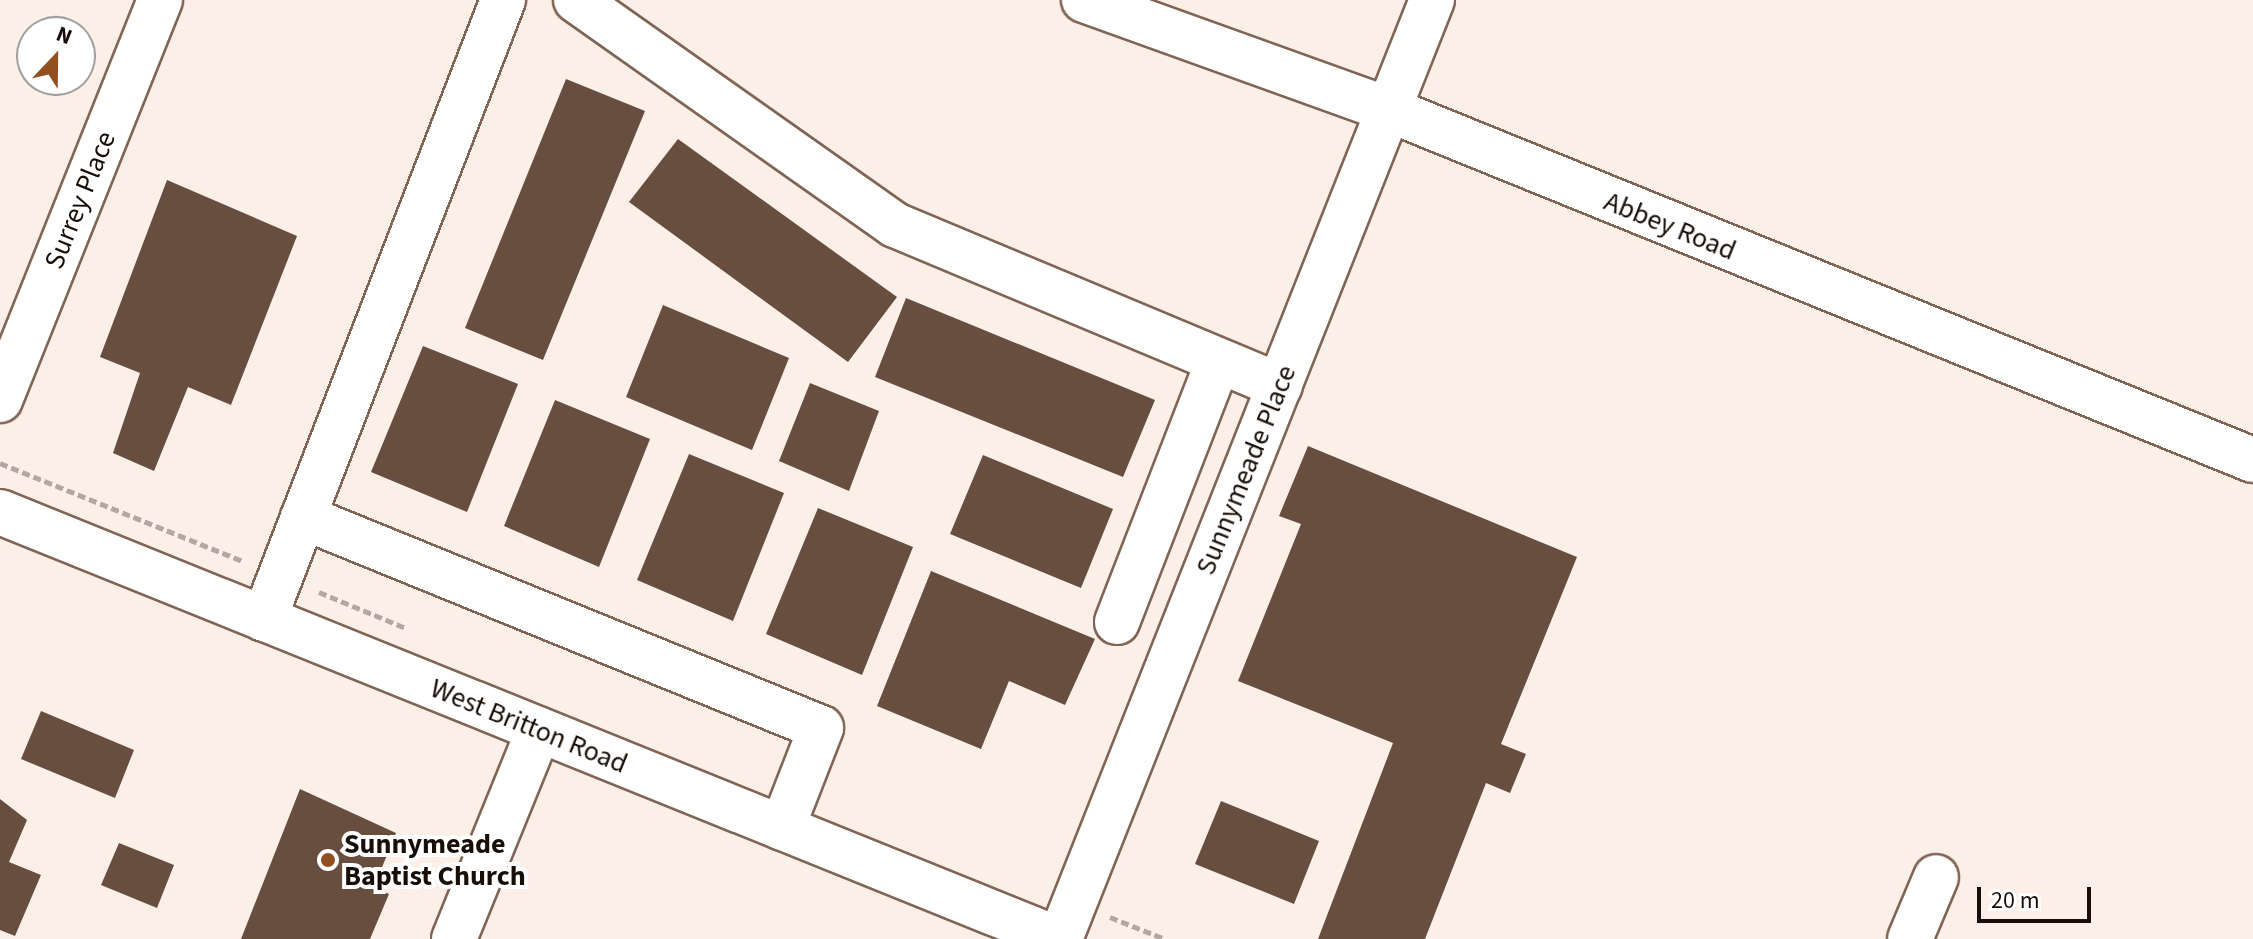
<!DOCTYPE html>
<html>
<head>
<meta charset="utf-8">
<style>
  body { margin:0 }
  #map { position:relative; width:2253px; height:939px; overflow:hidden; background:#fcefe8; font-family:"Source Sans 3",sans-serif }
  div>[style] { position:absolute }
  .building>* { inset:0; background:#684e3f }
  .path>* { height:5px; margin-top:-2.5px; transform-origin:0; background:repeating-linear-gradient(90deg,#b3a7a1 0 8px,transparent 0 12px) }
  .roads { filter:drop-shadow(2px 0 #806555) drop-shadow(-2px 0 #806555) drop-shadow(0 2px #806555) drop-shadow(0 -2px #806555) }
  .minor>* { height:44px; margin:-22px; padding:0 22px; transform-origin:22px; border-radius:22px; background:#fff }
  .major>* { height:44px; margin:-22px; padding:0 22px; transform-origin:22px; border-radius:22px; background:#fff }
  .dots>* { width:22px; height:22px; translate:-50% -50%; box-sizing:border-box; border:4px solid #fff; border-radius:50% }
  span { translate:-50% -50%; white-space:nowrap; text-align:center; line-height:1.15; -webkit-text-stroke:8px #fff; paint-order:stroke }
  .street-label { font-size:28px; color:#180e08 }
  .poi-label { font-size:28px; color:#180e08; font-weight:700 }
  .left { translate:0 -50%; text-align:left }
  .north { position:absolute; left:16px; top:16px; width:80px; height:80px; box-sizing:border-box; background:#fff; border:2px solid #a39f9c; border-radius:50%; rotate:22deg; font-size:22px; font-weight:700; line-height:32px; text-align:center; color:#180e08 }
  .north::after { content:''; display:block; margin:auto; width:28px; height:36px; background:#924f1f; clip-path:polygon(50% 0,100% 100%,50% 72%,0 100%) }
  .scale { position:absolute; left:1977px; top:887px; width:114px; height:36px; box-sizing:border-box; border:4px solid #180e08; border-top:0; padding-left:10px; font-size:24px; line-height:28px; white-space:nowrap; color:#180e08; -webkit-text-stroke:6px #fff; paint-order:stroke }
</style>
</head>
<body>
<div id="map">
  <div class="building">
    <i style="clip-path:polygon(566px 79px,645px 111px,543px 360px,465px 328px)"></i>
    <i style="clip-path:polygon(678px 139px,897px 297px,848px 362px,629px 202px)"></i>
    <i style="clip-path:polygon(167px 180px,297px 236px,231px 405px,188px 387px,154px 471px,113px 453px,140px 373px,100px 357px)"></i>
    <i style="clip-path:polygon(906px 298px,1155px 400px,1123px 477px,875px 377px)"></i>
    <i style="clip-path:polygon(663px 305px,789px 358px,752px 450px,626px 397px)"></i>
    <i style="clip-path:polygon(423px 346px,518px 384px,467px 512px,371px 472px)"></i>
    <i style="clip-path:polygon(810px 383px,879px 411px,849px 491px,779px 461px)"></i>
    <i style="clip-path:polygon(555px 400px,650px 439px,599px 567px,504px 526px)"></i>
    <i style="clip-path:polygon(1308px 446px,1577px 557px,1501px 744px,1526px 754px,1510px 793px,1486px 783px,1425px 939px,1318px 939px,1393px 743px,1238px 681px,1301px 524px,1279px 516px)"></i>
    <i style="clip-path:polygon(689px 454px,784px 493px,733px 621px,637px 580px)"></i>
    <i style="clip-path:polygon(983px 455px,1113px 509px,1081px 588px,950px 534px)"></i>
    <i style="clip-path:polygon(818px 508px,913px 547px,862px 675px,766px 634px)"></i>
    <i style="clip-path:polygon(931px 571px,1095px 639px,1065px 705px,1009px 681px,981px 749px,877px 706px)"></i>
    <i style="clip-path:polygon(41px 711px,134px 750px,115px 798px,21px 759px)"></i>
    <i style="clip-path:polygon(300px 789px,396px 833px,374px 887px,389px 894px,370px 939px,241px 939px)"></i>
    <i style="clip-path:polygon(0 799px,27px 820px,9px 862px,41px 875px,15px 936px,0 930px)"></i>
    <i style="clip-path:polygon(1221px 801px,1319px 841px,1294px 904px,1195px 864px)"></i>
    <i style="clip-path:polygon(119px 843px,174px 865px,157px 908px,101px 885px)"></i>
  </div>
  <div class="path">
    <i style="left:0;top:463px;width:262px;rotate:22deg"></i>
    <i style="left:319px;top:592px;width:94px;rotate:22.5deg"></i>
    <i style="left:1110px;top:917px;width:59px;rotate:21.8deg"></i>
  </div>
  <div class="roads">
    <div class="minor">
      <i style="left:576px;top:0;width:390px;rotate:35.2deg"></i>
      <i style="left:895px;top:225px;width:417px;rotate:22.7deg"></i>
      <i style="left:1084px;top:0;width:325px;rotate:19.8deg"></i>
      <i style="left:1390px;top:110px;width:931px;rotate:22.08deg"></i>
      <i style="left:0;top:400px;width:431px;rotate:-68.2deg"></i>
      <i style="left:303px;top:517px;width:559px;rotate:22.16deg"></i>
      <i style="left:821px;top:728px;width:107px;rotate:111.3deg"></i>
      <i style="left:264px;top:619px;width:664px;rotate:-68.89deg"></i>
      <i style="left:1117px;top:622px;width:280px;rotate:-68.8deg"></i>
      <i style="left:454px;top:939px;width:226px;rotate:-67.9deg"></i>
      <i style="left:1060px;top:939px;width:1010px;rotate:-68.39deg"></i>
      <i style="left:1910px;top:939px;width:67px;rotate:-67.2deg"></i>
    </div>
    <div class="major">
      <i style="left:0;top:512px;width:1141px;rotate:21.98deg"></i>
    </div>
  </div>
  <div class="dots">
    <i style="left:328px;top:860px;background:#924f1f"></i>
  </div>
  <div class="street-label">
    <span style="left:80px;top:200px;rotate:-68deg">Surrey Place</span>
    <span style="left:1670px;top:226px;rotate:22deg">Abbey Road</span>
    <span style="left:1246px;top:470px;rotate:-68deg">Sunnymeade Place</span>
    <span style="left:529px;top:726px;rotate:22deg">West Britton Road</span>
  </div>
  <div class="poi-label">
    <span class="left" style="left:344px;top:860px">Sunnymeade<br>Baptist Church</span>
  </div>
  <div class="north">N</div>
  <div class="scale">20 m</div>
</div>
</body>
</html>
